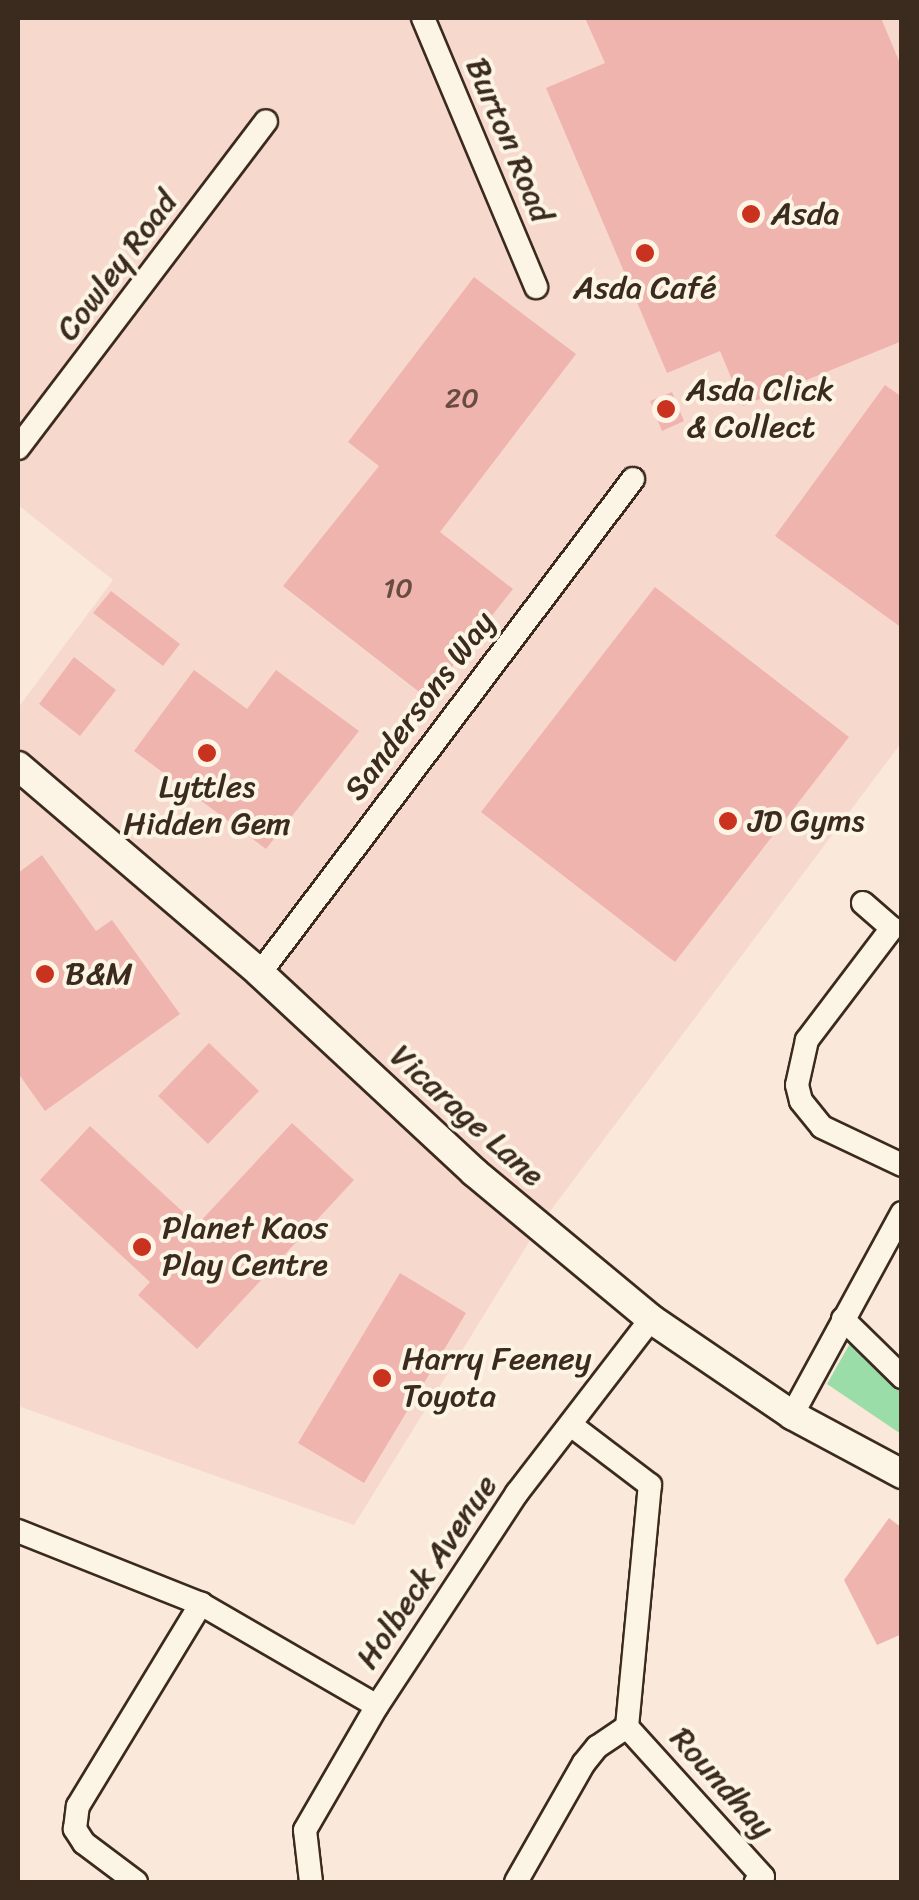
<!DOCTYPE html>
<html>
<head>
<meta charset="utf-8">
<style>
  body { margin:0 }
  #map { position:relative; width:919px; height:1900px; overflow:hidden; background:#fae8da; font-family:Sriracha,sans-serif }
  div>[style] { position:absolute }
  .built>* { inset:0; background:#f7d8cd }
  .green>* { inset:0; background:#9bdda8 }
  .building>* { inset:0; background:#f0b4af }
  .roads { filter:drop-shadow(2px 0 #3b2a1e) drop-shadow(-2px 0 #3b2a1e) drop-shadow(0 2px #3b2a1e) drop-shadow(0 -2px #3b2a1e) }
  .minor>* { height:22px; margin:-11px; padding:0 11px; transform-origin:11px; border-radius:11px; background:#fcf5e5 }
  .tertiary>* { height:28px; margin:-14px; padding:0 14px; transform-origin:14px; border-radius:14px; background:#fcf5e5 }
  .dots>* { width:28px; height:28px; translate:-50% -50%; box-sizing:border-box; border:5px solid #fcf5e5; border-radius:50% }
  span { translate:-50% -50%; white-space:nowrap; text-align:center; line-height:1.15; -webkit-text-stroke:8px #fcf5e5; paint-order:stroke }
  .number-label { font-size:28px; color:#684c42 }
  .number-label span { -webkit-text-stroke-width:0 }
  .street-label { font-size:32px; color:#3b2a1e }
  .poi-label { font-size:32px; color:#3b2a1e }
  .left { translate:0 -50%; text-align:left }
  .frame { position:absolute; inset:0; border:20px solid #3b2a1e; pointer-events:none }
</style>
</head>
<body>
<div id="map">
  <div class="built">
    <i style="clip-path:polygon(18px 18px,901px 18px,901px 743px,539px 1226px,354px 1525px,18px 1406px,18px 708px,113px 580px,18px 505px)"></i>
  </div>
  <div class="green">
    <i style="clip-path:polygon(857px 1331px,901px 1377px,901px 1434px,827px 1384px)"></i>
  </div>
  <div class="building">
    <i style="clip-path:polygon(585px 18px,881px 18px,902px 68px,902px 341px,743px 406px,720px 351px,667px 373px,546px 88px,605px 63px)"></i>
    <i style="clip-path:polygon(474px 277px,576px 354px,440px 532px,513px 589px,427px 698px,283px 586px,379px 466px,348px 442px)"></i>
    <i style="clip-path:polygon(885px 385px,902px 397px,902px 628px,775px 536px)"></i>
    <i style="clip-path:polygon(672px 392px,684px 421px,662px 431px,650px 401px)"></i>
    <i style="clip-path:polygon(655px 587px,849px 737px,675px 962px,481px 812px)"></i>
    <i style="clip-path:polygon(111px 591px,180px 644px,163px 666px,93px 613px)"></i>
    <i style="clip-path:polygon(74px 657px,116px 690px,80px 736px,39px 704px)"></i>
    <i style="clip-path:polygon(194px 670px,247px 709px,276px 670px,359px 731px,266px 849px,134px 751px)"></i>
    <i style="clip-path:polygon(42px 855px,96px 931px,112px 920px,180px 1014px,45px 1111px,18px 1073px,18px 873px)"></i>
    <i style="clip-path:polygon(209px 1043px,259px 1091px,208px 1144px,158px 1096px)"></i>
    <i style="clip-path:polygon(292px 1123px,354px 1180px,197px 1349px,138px 1295px,150px 1282px,40px 1180px,90px 1126px,197px 1225px)"></i>
    <i style="clip-path:polygon(400px 1273px,466px 1313px,364px 1483px,298px 1443px)"></i>
    <i style="clip-path:polygon(889px 1518px,902px 1528px,902px 1634px,877px 1645px,844px 1580px)"></i>
  </div>
  <div class="roads">
    <div class="minor">
      <i style="left:423px;top:18px;width:292px;rotate:67.2deg"></i>
      <i style="left:18px;top:448px;width:410px;rotate:-52.8deg"></i>
      <i style="left:863px;top:903px;width:38px;rotate:41deg"></i>
      <i style="left:892px;top:928px;width:141px;rotate:127.2deg"></i>
      <i style="left:807px;top:1040px;width:46px;rotate:102.5deg"></i>
      <i style="left:797px;top:1085px;width:16px;rotate:76deg"></i>
      <i style="left:801px;top:1101px;width:33px;rotate:51deg"></i>
      <i style="left:822px;top:1127px;width:89px;rotate:25.4deg"></i>
      <i style="left:260px;top:973px;width:619px;rotate:-52.94deg"></i>
      <i style="left:843px;top:1319px;width:83px;rotate:44.5deg"></i>
      <i style="left:792px;top:1415px;width:230px;rotate:-61.4deg"></i>
      <i style="left:18px;top:1531px;width:197px;rotate:21.7deg"></i>
      <i style="left:201px;top:1604px;width:203px;rotate:30.1deg"></i>
      <i style="left:627px;top:1727px;width:202px;rotate:47.8deg"></i>
      <i style="left:763px;top:1877px;width:9px;rotate:144deg"></i>
      <i style="left:136px;top:1882px;width:65px;rotate:-143.1deg"></i>
      <i style="left:84px;top:1843px;width:17px;rotate:-123deg"></i>
      <i style="left:75px;top:1829px;width:23px;rotate:-83deg"></i>
      <i style="left:78px;top:1806px;width:237px;rotate:-58.7deg"></i>
      <i style="left:311px;top:1882px;width:52px;rotate:-96.6deg"></i>
      <i style="left:305px;top:1830px;width:143px;rotate:-59.9deg"></i>
      <i style="left:377px;top:1706px;width:255px;rotate:-56.7deg"></i>
      <i style="left:517px;top:1493px;width:220px;rotate:-52.4deg"></i>
      <i style="left:516px;top:1882px;width:137px;rotate:-60.3deg"></i>
      <i style="left:584px;top:1763px;width:21px;rotate:-51deg"></i>
      <i style="left:597px;top:1747px;width:36px;rotate:-34deg"></i>
      <i style="left:627px;top:1727px;width:243px;rotate:-84.6deg"></i>
      <i style="left:650px;top:1485px;width:99px;rotate:-142.8deg"></i>
    </div>
    <div class="tertiary">
      <i style="left:18px;top:766px;width:318px;rotate:40.5deg"></i>
      <i style="left:260px;top:973px;width:292px;rotate:42.9deg"></i>
      <i style="left:474px;top:1172px;width:230px;rotate:39.7deg"></i>
      <i style="left:651px;top:1319px;width:171px;rotate:34.2deg"></i>
      <i style="left:792px;top:1415px;width:125px;rotate:28.2deg"></i>
    </div>
  </div>
  <div class="dots">
    <i style="left:751px;top:214px;background:#c8321e"></i>
    <i style="left:645px;top:253px;background:#c8321e"></i>
    <i style="left:666px;top:409px;background:#c8321e"></i>
    <i style="left:207px;top:753px;background:#c8321e"></i>
    <i style="left:728px;top:821px;background:#c8321e"></i>
    <i style="left:45px;top:974px;background:#c8321e"></i>
    <i style="left:142px;top:1247px;background:#c8321e"></i>
    <i style="left:382px;top:1378px;background:#c8321e"></i>
  </div>
  <div class="number-label">
    <span style="left:462px;top:398px">20</span>
    <span style="left:398px;top:588px">10</span>
  </div>
  <div class="street-label">
    <span style="left:509px;top:140px;rotate:67deg">Burton Road</span>
    <span style="left:117px;top:266px;rotate:-53deg">Cowley Road</span>
    <span style="left:420px;top:706px;rotate:-53deg">Sandersons Way</span>
    <span style="left:467px;top:1116px;rotate:42deg">Vicarage Lane</span>
    <span style="left:427px;top:1572px;rotate:-56deg">Holbeck Avenue</span>
    <span style="left:722px;top:1783px;rotate:48deg">Roundhay</span>
  </div>
  <div class="poi-label">
    <span class="left" style="left:771px;top:214px">Asda</span>
    <span style="left:645px;top:288px">Asda Café</span>
    <span class="left" style="left:686px;top:409px">Asda Click<br>&amp; Collect</span>
    <span style="left:207px;top:806px">Lyttles<br>Hidden Gem</span>
    <span class="left" style="left:748px;top:821px">JD Gyms</span>
    <span class="left" style="left:65px;top:974px">B&amp;M</span>
    <span class="left" style="left:162px;top:1247px">Planet Kaos<br>Play Centre</span>
    <span class="left" style="left:402px;top:1378px">Harry Feeney<br>Toyota</span>
  </div>
  <div class="frame"></div>
</div>
</body>
</html>
